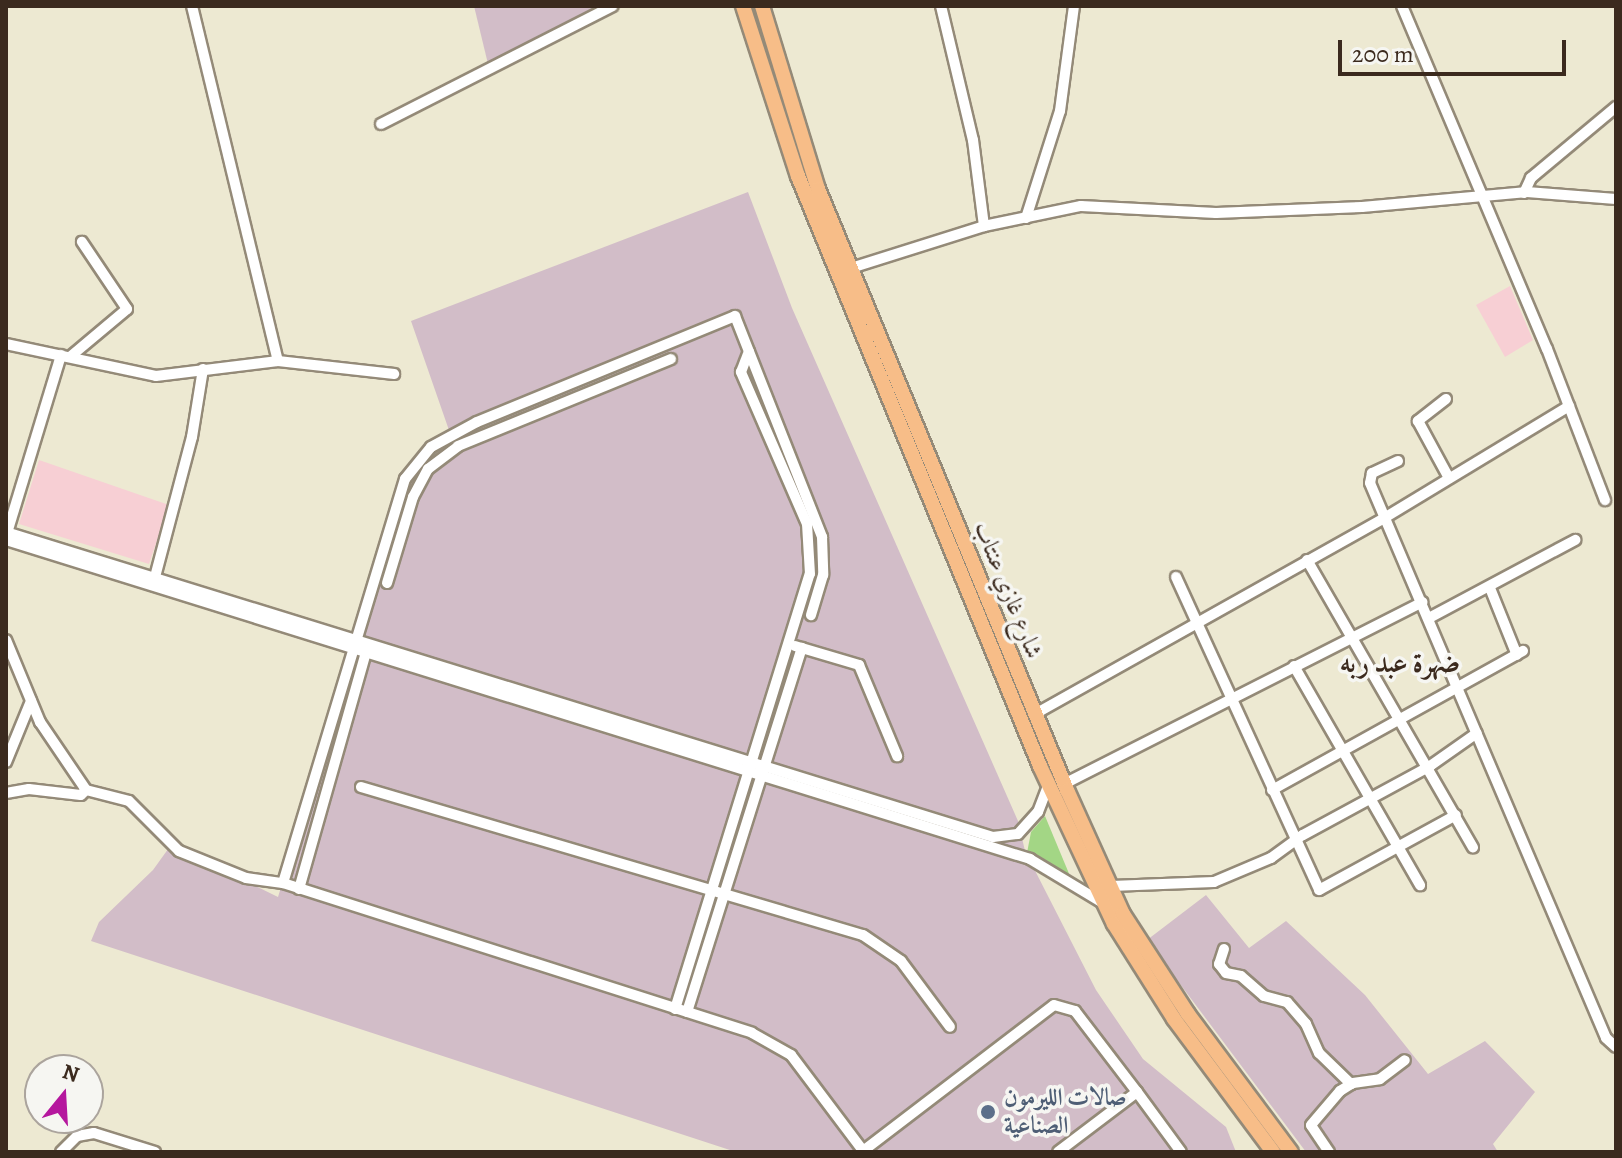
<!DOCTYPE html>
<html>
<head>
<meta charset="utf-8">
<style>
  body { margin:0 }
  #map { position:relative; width:1622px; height:1158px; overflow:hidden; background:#ede9d2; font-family:Alegreya,Amiri,serif }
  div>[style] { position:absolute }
  .built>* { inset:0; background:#f7cfd4 }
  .industrial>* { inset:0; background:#d2bdc8 }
  .green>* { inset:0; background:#a3d685 }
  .roads { filter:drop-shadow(2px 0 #948a78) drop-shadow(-2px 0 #948a78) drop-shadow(0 2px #948a78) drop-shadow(0 -2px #948a78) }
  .minor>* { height:10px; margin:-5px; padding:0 5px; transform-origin:5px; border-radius:5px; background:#fff }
  .highway>* { height:14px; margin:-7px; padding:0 7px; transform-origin:7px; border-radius:7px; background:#f7bd88 }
  .dots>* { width:22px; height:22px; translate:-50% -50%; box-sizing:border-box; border:4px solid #f6f6f2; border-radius:50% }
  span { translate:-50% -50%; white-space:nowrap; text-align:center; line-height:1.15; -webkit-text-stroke:7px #f6f6f2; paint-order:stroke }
  .street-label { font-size:24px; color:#3b2a1e }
  .service-label { font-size:24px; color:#4e5e75; font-weight:700 }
  .left { translate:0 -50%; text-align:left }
  .quarter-label { font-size:28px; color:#3b2a1e; font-weight:700 }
  .frame { position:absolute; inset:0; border:8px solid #3b2a1e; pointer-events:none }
  .north { position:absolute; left:24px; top:1054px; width:80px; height:80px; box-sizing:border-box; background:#f6f6f2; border:2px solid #aba49d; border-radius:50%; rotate:18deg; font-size:22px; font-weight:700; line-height:32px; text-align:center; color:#3b2a1e }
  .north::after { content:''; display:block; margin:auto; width:28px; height:36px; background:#b5179e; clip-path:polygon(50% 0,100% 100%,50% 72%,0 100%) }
  .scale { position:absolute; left:1338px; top:40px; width:228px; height:36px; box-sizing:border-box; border:4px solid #3b2a1e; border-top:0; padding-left:10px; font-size:24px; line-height:28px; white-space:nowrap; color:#3b2a1e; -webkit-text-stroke:6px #f6f6f2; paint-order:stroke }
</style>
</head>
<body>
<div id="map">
  <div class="built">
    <i style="clip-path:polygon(1510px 286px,1533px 340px,1505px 357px,1476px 305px)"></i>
    <i style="clip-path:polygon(39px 460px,169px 505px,149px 564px,19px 524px)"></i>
  </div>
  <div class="industrial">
    <i style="clip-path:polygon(474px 6px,602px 6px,488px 64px)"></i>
    <i style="clip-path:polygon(748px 192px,792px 308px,1018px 821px,1025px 851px,1096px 990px,1143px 1059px,1226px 1127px,1236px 1152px,736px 1152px,91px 941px,99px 922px,153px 870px,171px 845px,278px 897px,405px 479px,451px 436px,411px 321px)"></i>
    <i style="clip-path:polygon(1206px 895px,1249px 948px,1286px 921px,1365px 995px,1428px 1074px,1485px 1041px,1535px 1092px,1493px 1144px,1498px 1152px,1306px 1152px,1147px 940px)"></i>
  </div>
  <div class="green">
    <i style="clip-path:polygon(1045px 816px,1070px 876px,1027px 853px,1031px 832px)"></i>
  </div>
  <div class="roads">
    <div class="minor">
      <i style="left:192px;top:6px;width:365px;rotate:76.4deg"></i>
      <i style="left:941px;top:6px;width:138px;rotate:76.6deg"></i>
      <i style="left:973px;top:140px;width:87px;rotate:82.7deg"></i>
      <i style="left:1402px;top:6px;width:372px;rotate:67.1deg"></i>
      <i style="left:1547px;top:349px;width:162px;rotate:69deg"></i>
      <i style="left:381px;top:124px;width:260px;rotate:-27deg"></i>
      <i style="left:1524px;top:193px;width:17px;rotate:-65deg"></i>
      <i style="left:1531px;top:178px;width:111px;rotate:-39.9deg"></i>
      <i style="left:1026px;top:218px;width:112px;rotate:-72.4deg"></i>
      <i style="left:1060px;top:111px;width:106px;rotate:-82.4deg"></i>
      <i style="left:851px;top:268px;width:139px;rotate:-17.5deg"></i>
      <i style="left:984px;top:226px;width:99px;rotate:-11.7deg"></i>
      <i style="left:1081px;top:206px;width:135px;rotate:3deg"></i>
      <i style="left:1216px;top:213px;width:146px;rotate:-2.4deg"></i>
      <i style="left:1362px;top:207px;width:166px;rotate:-5.2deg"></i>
      <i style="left:1527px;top:192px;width:89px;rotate:4.5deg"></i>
      <i style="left:6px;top:344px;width:153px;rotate:12deg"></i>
      <i style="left:156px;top:376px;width:123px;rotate:-7deg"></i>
      <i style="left:278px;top:361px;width:117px;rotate:6.4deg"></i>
      <i style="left:71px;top:356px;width:73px;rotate:-40deg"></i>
      <i style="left:127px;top:309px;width:81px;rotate:-123.9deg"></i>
      <i style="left:1446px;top:399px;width:36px;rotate:142deg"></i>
      <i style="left:1418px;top:421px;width:65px;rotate:61.5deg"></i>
      <i style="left:1398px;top:461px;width:29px;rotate:155deg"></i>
      <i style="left:1372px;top:473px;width:10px;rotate:101deg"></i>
      <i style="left:1370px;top:483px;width:603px;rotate:66.96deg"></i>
      <i style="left:1606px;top:1038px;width:13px;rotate:42deg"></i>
      <i style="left:6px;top:532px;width:1033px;rotate:17.17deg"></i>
      <i style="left:993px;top:837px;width:25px;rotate:-7deg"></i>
      <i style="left:1018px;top:834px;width:30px;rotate:-48deg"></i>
      <i style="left:1038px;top:812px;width:30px;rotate:-69deg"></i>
      <i style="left:7px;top:533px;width:186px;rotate:-73.1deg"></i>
      <i style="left:6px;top:540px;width:1073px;rotate:17.3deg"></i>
      <i style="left:1030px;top:859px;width:85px;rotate:31.1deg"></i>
      <i style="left:1307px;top:560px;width:332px;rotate:60deg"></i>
      <i style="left:155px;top:577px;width:145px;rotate:-75.2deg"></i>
      <i style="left:192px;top:437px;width:69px;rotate:-80.8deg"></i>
      <i style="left:1176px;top:577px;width:344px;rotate:65.4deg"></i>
      <i style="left:1319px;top:890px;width:156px;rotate:-28.7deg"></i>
      <i style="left:387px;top:583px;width:90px;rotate:-73.2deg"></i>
      <i style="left:413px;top:497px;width:32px;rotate:-62deg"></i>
      <i style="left:428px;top:469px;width:38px;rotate:-37deg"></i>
      <i style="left:458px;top:446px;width:230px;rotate:-22.2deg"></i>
      <i style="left:1490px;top:588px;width:72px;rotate:68.1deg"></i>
      <i style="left:1429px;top:618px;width:166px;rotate:-28.1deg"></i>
      <i style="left:6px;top:640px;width:89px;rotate:67.5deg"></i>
      <i style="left:40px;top:722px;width:82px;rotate:55.9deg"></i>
      <i style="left:86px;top:790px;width:44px;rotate:14.3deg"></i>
      <i style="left:129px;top:801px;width:71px;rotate:45deg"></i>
      <i style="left:179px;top:851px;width:72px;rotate:21.9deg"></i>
      <i style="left:246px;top:878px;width:37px;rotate:8deg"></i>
      <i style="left:283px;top:883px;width:492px;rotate:17.7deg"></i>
      <i style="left:752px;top:1033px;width:45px;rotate:29.4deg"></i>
      <i style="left:791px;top:1055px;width:121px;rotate:53deg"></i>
      <i style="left:795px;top:646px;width:67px;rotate:16.5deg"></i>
      <i style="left:859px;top:665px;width:99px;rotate:67.3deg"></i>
      <i style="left:1294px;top:666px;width:253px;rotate:60.1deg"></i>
      <i style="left:1035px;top:714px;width:403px;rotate:-29.3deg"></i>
      <i style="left:1386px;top:517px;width:214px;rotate:-31.2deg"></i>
      <i style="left:6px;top:762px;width:66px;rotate:-67.7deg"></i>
      <i style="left:1064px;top:784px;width:402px;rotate:-26.9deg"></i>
      <i style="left:361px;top:787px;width:523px;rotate:16.43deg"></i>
      <i style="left:863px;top:935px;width:46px;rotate:34.4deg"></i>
      <i style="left:901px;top:961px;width:82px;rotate:53.4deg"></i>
      <i style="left:1272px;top:790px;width:287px;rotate:-29deg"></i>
      <i style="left:6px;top:793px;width:23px;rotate:-10deg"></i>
      <i style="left:29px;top:789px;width:52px;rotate:6.6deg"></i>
      <i style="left:81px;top:795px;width:7px;rotate:-45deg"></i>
      <i style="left:283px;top:883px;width:422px;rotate:-73.2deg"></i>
      <i style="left:405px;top:479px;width:41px;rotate:-50.9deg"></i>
      <i style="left:431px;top:447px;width:52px;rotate:-28.5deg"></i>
      <i style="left:477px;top:422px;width:279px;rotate:-22.3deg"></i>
      <i style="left:735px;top:316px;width:238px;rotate:68.5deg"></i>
      <i style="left:822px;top:537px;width:38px;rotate:88deg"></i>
      <i style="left:823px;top:575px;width:42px;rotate:106.7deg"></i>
      <i style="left:1111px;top:886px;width:103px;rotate:-2.2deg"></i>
      <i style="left:1214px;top:882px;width:62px;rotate:-22.8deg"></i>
      <i style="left:1271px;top:858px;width:39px;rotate:-36deg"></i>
      <i style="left:1303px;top:835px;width:145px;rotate:-28.5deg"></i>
      <i style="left:1430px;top:766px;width:57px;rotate:-35.1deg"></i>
      <i style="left:299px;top:889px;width:249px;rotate:-74.2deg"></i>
      <i style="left:1224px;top:949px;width:16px;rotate:108deg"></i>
      <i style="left:1219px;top:964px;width:11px;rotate:52deg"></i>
      <i style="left:1226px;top:973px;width:15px;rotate:11deg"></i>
      <i style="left:1241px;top:976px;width:30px;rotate:41deg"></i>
      <i style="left:1264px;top:996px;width:24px;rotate:15deg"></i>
      <i style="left:1287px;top:1002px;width:29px;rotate:49deg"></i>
      <i style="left:1306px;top:1024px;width:32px;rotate:66deg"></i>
      <i style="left:1319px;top:1053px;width:45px;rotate:44.1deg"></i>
      <i style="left:675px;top:1009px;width:455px;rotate:-72.8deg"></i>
      <i style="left:810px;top:574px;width:50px;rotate:-93.4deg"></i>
      <i style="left:807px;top:524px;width:166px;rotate:-113.5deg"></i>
      <i style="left:741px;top:372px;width:22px;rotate:-69deg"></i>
      <i style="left:687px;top:1012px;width:382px;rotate:-72.5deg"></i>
      <i style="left:1137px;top:1092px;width:74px;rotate:53.7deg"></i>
      <i style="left:863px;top:1151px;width:240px;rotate:-37.4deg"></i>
      <i style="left:1054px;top:1005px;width:22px;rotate:16deg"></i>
      <i style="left:1075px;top:1011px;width:102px;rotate:52.6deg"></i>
      <i style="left:1137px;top:1092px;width:99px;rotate:142.8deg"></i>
      <i style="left:61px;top:1152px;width:23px;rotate:-45deg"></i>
      <i style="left:77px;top:1136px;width:17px;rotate:-10deg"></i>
      <i style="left:94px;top:1133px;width:64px;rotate:17.3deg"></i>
      <i style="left:1329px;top:1152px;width:32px;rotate:-124deg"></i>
      <i style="left:1311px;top:1125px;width:45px;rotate:-49.5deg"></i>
      <i style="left:1340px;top:1091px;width:15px;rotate:-32deg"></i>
      <i style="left:1353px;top:1083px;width:27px;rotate:-8deg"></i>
      <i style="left:1380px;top:1079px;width:31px;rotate:-37deg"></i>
    </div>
    <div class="highway">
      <i style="left:743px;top:6px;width:179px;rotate:72.1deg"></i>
      <i style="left:798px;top:176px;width:638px;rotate:67.7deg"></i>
      <i style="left:1040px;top:766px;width:174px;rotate:64.9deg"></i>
      <i style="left:1114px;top:924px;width:112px;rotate:57.7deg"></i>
      <i style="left:1174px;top:1019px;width:166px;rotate:53.3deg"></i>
      <i style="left:762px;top:6px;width:191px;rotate:73deg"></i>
      <i style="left:818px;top:189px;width:651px;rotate:67.5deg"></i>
      <i style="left:1067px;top:790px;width:136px;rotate:65.7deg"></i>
      <i style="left:1123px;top:914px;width:119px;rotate:57deg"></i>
      <i style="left:1188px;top:1014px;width:172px;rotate:53.3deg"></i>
    </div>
  </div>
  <div class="dots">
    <i style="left:988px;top:1112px;background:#5c6f8a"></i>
  </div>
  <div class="street-label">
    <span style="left:1008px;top:590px;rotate:68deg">شارع غازي عنتاب</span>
  </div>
  <div class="service-label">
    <span class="left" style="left:1004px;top:1112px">صالات الليرمون<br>الصناعية</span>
  </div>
  <div class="quarter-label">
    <span style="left:1400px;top:663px">ضهرة عبد ربه</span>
  </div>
  <div class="frame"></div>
  <div class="north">N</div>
  <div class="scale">200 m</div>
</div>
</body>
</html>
